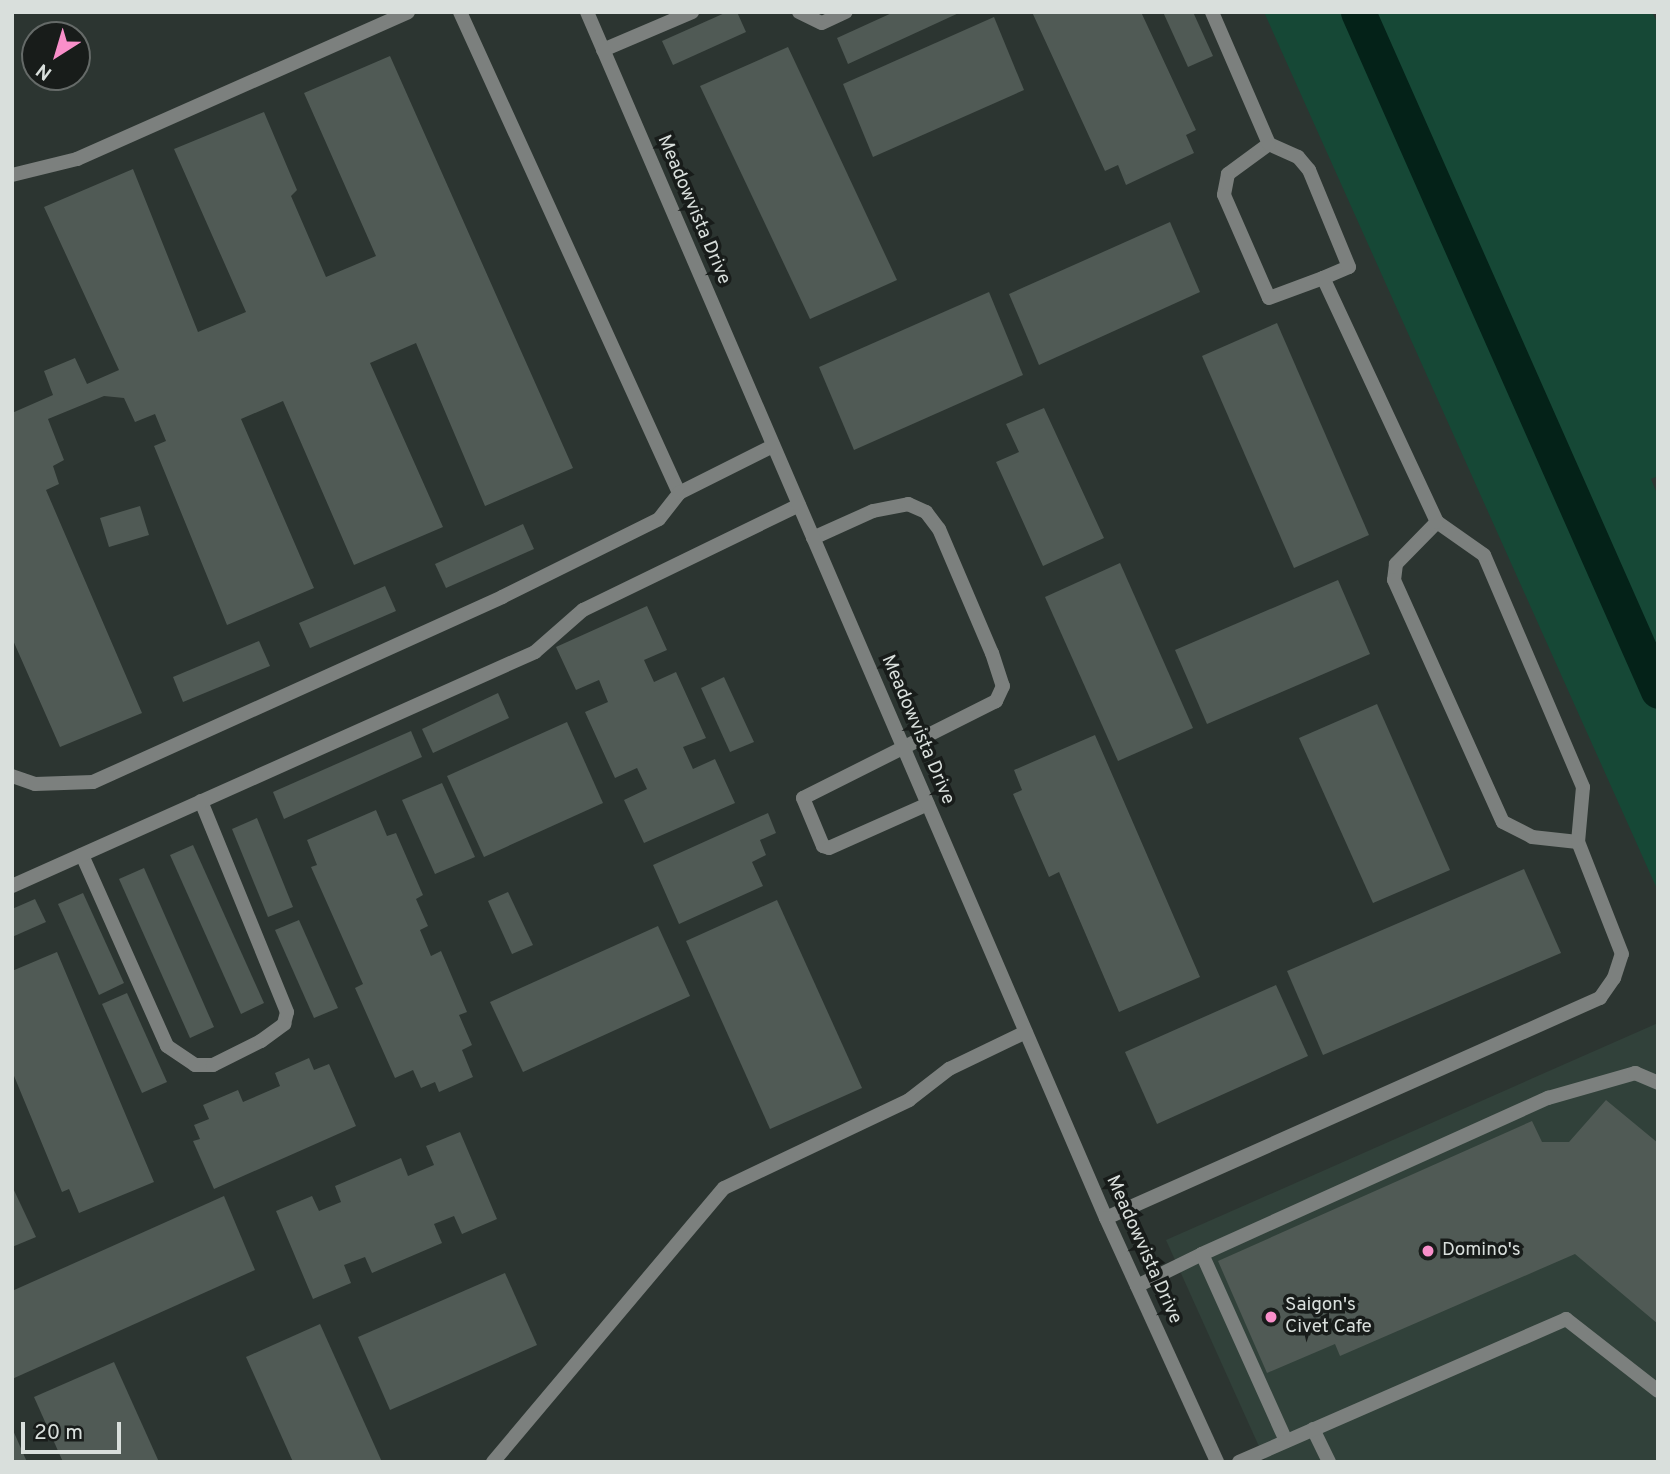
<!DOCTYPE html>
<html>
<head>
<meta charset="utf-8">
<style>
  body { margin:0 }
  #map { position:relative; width:1670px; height:1474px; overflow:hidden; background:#2c3531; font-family:Overpass,sans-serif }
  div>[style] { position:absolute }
  .built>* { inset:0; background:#31413a }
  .green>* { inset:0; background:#164836 }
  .canal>* { height:35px; margin:-17.5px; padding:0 17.5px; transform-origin:17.5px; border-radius:17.5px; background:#042218 }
  .building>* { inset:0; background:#505a55 }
  .lane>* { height:14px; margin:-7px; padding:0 7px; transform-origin:7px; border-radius:7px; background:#7c807e }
  .street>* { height:14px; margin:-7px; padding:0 7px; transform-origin:7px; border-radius:7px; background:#7c807e }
  .dots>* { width:19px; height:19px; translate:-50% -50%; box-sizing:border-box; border:4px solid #181c1a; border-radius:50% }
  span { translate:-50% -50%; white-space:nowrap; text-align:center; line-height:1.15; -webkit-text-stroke:7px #181c1a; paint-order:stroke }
  .street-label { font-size:19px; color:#d9dfdc }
  .poi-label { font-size:19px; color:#d9dfdc }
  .left { translate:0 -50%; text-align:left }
  .frame { position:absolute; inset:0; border:14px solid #d9dfdc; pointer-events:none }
  .north { position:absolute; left:21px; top:21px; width:70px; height:70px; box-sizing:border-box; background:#181c1a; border:2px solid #656a68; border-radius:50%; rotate:217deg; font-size:19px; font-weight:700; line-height:28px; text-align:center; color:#d9dfdc }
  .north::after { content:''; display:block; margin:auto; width:24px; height:32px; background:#f98fca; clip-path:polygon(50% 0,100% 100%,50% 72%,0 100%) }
  .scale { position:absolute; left:21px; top:1422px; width:100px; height:32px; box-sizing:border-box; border:4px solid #d9dfdc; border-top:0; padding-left:9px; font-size:21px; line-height:24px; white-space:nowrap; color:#d9dfdc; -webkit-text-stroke:5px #181c1a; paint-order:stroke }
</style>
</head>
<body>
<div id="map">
  <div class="built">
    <i style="clip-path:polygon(1658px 1023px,1658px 1462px,1266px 1462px,1166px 1240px)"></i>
  </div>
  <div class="green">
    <i style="clip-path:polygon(1264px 12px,1652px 12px,1658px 24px,1658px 476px,1651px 479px,1658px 496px,1658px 891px)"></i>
  </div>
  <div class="canal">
    <i style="left:1358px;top:12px;width:742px;rotate:66.16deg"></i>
  </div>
  <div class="building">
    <i style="clip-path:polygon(727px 12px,737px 12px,746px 32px,673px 65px,662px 41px)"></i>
    <i style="clip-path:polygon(894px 12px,961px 12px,848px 64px,837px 38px)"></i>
    <i style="clip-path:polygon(1032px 12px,1141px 12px,1196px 130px,1186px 135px,1194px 153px,1126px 185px,1118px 165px,1105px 171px)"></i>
    <i style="clip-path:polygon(1163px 12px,1193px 12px,1213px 56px,1188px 67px)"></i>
    <i style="clip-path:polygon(994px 17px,1024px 90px,873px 157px,843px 84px)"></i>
    <i style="clip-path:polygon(788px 47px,897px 280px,810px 319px,700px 86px)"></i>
    <i style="clip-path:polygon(390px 56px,573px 468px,485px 506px,416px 343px,370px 363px,443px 527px,354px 565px,283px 401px,241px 419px,314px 588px,227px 625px,154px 446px,166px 441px,155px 414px,135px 422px,124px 398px,104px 396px,48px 419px,64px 460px,53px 466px,59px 484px,46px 490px,142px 713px,60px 747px,12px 638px,12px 413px,53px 395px,44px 371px,75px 358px,87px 384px,119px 370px,44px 207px,133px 169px,198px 332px,246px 312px,174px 149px,264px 112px,297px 190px,291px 196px,326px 277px,376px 256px,304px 93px)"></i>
    <i style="clip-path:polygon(1170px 222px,1200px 292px,1039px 365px,1009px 294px)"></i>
    <i style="clip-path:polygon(989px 292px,1023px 375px,854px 450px,819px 367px)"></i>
    <i style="clip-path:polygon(1277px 323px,1369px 535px,1294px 568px,1202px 356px)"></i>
    <i style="clip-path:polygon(1044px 408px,1104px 538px,1043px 566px,996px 462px,1019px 452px,1006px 424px)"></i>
    <i style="clip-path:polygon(140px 506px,149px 535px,109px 547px,100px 518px)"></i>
    <i style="clip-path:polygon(523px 524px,534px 549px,446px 588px,435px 564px)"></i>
    <i style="clip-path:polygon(1120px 563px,1193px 728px,1118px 761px,1045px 597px)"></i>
    <i style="clip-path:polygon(1338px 580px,1370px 654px,1207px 724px,1175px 650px)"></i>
    <i style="clip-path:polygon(385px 586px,396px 611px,310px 648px,299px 623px)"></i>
    <i style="clip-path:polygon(647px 606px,667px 650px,644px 660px,654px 682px,676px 672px,706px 738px,683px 747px,693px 769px,715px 759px,735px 803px,644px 843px,624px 800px,647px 789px,637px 768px,615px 778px,585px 712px,608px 702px,599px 680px,576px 690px,556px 647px)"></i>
    <i style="clip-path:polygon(259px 641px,270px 666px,183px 702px,173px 677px)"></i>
    <i style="clip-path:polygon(724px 677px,754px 742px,730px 752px,701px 688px)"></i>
    <i style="clip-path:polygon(498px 693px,509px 718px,433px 753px,422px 729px)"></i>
    <i style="clip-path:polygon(1377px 704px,1450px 870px,1373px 903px,1299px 738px)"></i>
    <i style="clip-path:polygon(567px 722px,603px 803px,484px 857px,447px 776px)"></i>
    <i style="clip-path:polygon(411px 731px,422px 757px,284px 819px,273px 792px)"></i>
    <i style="clip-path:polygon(1095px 735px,1200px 977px,1119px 1012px,1059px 872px,1049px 877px,1013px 794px,1022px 790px,1014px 770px)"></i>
    <i style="clip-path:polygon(442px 783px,475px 857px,435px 874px,402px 800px)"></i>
    <i style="clip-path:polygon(376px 810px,387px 836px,396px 833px,423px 895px,416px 899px,428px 926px,420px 930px,431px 956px,441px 951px,467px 1012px,459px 1015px,472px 1045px,462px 1050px,473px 1077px,439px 1092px,435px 1082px,421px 1088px,413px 1070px,395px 1078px,355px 988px,363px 984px,311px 867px,317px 865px,307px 840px)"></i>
    <i style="clip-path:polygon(768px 813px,776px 833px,760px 840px,766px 855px,752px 862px,763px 886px,679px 924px,653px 865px)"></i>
    <i style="clip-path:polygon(257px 818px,293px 907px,268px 917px,232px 829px)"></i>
    <i style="clip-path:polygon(193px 845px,264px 1003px,241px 1014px,170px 855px)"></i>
    <i style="clip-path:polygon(144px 868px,214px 1027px,190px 1038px,119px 879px)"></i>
    <i style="clip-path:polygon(1524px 869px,1561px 953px,1323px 1055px,1287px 971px)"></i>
    <i style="clip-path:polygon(508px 892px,533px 945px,512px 954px,488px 901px)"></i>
    <i style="clip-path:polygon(83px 893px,124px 983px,99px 995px,58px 904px)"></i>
    <i style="clip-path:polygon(35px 899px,46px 922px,12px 937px,12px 909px)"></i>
    <i style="clip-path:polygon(777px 900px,862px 1088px,770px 1129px,686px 941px)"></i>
    <i style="clip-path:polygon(299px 920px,338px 1008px,314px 1018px,275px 930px)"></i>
    <i style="clip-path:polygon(658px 926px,690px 996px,523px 1072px,490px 1002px)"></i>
    <i style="clip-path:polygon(57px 952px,154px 1182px,79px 1213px,69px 1189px,62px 1192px,12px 1071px,12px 971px)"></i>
    <i style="clip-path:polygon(1276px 985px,1308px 1056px,1157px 1124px,1125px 1052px)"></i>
    <i style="clip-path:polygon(127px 993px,167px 1082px,142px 1093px,102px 1004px)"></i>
    <i style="clip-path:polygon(309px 1058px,314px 1070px,329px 1064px,356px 1126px,214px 1189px,193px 1141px,200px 1139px,194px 1125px,209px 1119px,203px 1105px,238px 1090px,243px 1102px,280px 1086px,275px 1073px)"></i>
    <i style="clip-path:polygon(1606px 1100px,1658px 1143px,1658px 1324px,1575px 1254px,1340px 1356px,1335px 1344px,1267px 1373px,1218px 1261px,1532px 1121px,1542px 1142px,1569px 1142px)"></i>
    <i style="clip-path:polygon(460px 1132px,497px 1219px,462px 1234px,454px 1216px,434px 1224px,442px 1243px,372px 1273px,365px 1257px,344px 1265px,351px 1283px,313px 1299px,276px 1211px,312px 1196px,319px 1211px,341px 1202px,335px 1186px,401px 1158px,408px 1176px,434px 1165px,426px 1146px)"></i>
    <i style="clip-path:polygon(12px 1186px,36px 1237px,12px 1247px)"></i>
    <i style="clip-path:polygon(224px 1196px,255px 1270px,12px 1379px,12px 1291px)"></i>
    <i style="clip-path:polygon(505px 1273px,537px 1345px,390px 1410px,358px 1337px)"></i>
    <i style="clip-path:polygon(320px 1324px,382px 1462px,293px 1462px,246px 1357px)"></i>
    <i style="clip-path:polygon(114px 1362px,159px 1462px,63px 1462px,34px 1397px)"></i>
    <i style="clip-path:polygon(12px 1428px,27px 1462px,12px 1462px)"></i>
  </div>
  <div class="lane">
    <i style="left:460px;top:12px;width:529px;rotate:65.52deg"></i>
    <i style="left:799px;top:12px;width:25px;rotate:26deg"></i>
    <i style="left:822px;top:23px;width:26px;rotate:-25deg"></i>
    <i style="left:603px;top:50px;width:97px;rotate:-23.1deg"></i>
    <i style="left:1269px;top:144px;width:51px;rotate:143.8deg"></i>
    <i style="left:1228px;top:174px;width:21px;rotate:101deg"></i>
    <i style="left:1224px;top:195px;width:112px;rotate:66.4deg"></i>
    <i style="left:1269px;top:298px;width:58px;rotate:-20.3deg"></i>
    <i style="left:12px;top:175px;width:67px;rotate:-13.8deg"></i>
    <i style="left:77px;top:159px;width:362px;rotate:-23.9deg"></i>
    <i style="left:1437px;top:522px;width:59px;rotate:134.3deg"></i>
    <i style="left:1396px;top:564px;width:16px;rotate:97deg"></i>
    <i style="left:1394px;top:580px;width:265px;rotate:65.8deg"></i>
    <i style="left:1503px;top:822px;width:33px;rotate:27deg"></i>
    <i style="left:1532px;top:837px;width:46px;rotate:6.2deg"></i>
    <i style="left:813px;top:538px;width:66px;rotate:-24.2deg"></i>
    <i style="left:873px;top:511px;width:36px;rotate:-11deg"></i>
    <i style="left:908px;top:504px;width:20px;rotate:24deg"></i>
    <i style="left:926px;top:512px;width:21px;rotate:53deg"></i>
    <i style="left:939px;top:529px;width:135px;rotate:66.9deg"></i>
    <i style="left:992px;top:653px;width:35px;rotate:72deg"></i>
    <i style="left:1003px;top:686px;width:17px;rotate:115deg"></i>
    <i style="left:996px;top:701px;width:216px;rotate:153.3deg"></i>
    <i style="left:803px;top:798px;width:52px;rotate:67.4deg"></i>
    <i style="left:823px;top:846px;width:6px;rotate:18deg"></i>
    <i style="left:829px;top:848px;width:108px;rotate:-24deg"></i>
    <i style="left:12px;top:776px;width:24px;rotate:19deg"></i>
    <i style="left:35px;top:784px;width:58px;rotate:-2deg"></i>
    <i style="left:93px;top:782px;width:449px;rotate:-24.3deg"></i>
    <i style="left:502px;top:597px;width:175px;rotate:-26.4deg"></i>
    <i style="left:659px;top:519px;width:33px;rotate:-52deg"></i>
    <i style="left:679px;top:493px;width:105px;rotate:-26.6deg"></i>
    <i style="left:82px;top:855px;width:209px;rotate:66deg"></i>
    <i style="left:167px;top:1046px;width:34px;rotate:34deg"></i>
    <i style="left:195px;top:1065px;width:18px"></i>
    <i style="left:213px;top:1065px;width:54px;rotate:-26.6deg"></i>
    <i style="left:261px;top:1041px;width:29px;rotate:-36deg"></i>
    <i style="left:284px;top:1024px;width:12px;rotate:-76deg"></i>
    <i style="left:287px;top:1012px;width:228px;rotate:-112.2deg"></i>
    <i style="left:12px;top:886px;width:573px;rotate:-24.1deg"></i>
    <i style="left:535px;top:652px;width:64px;rotate:-41.2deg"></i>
    <i style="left:583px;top:610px;width:240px;rotate:-25.9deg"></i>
    <i style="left:1106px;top:1218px;width:541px;rotate:-24.01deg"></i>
    <i style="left:1600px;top:998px;width:24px;rotate:-55deg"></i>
    <i style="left:1614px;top:978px;width:25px;rotate:-72deg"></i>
    <i style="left:1622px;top:954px;width:120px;rotate:-111.4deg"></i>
    <i style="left:1578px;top:842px;width:55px;rotate:-84.8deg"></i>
    <i style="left:1583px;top:787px;width:252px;rotate:-113.1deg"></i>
    <i style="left:1484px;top:555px;width:57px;rotate:-144.9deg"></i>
    <i style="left:1437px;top:522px;width:269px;rotate:-115deg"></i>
    <i style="left:1323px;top:278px;width:28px;rotate:-23deg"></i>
    <i style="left:1349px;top:267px;width:105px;rotate:-112.4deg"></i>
    <i style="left:1309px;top:170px;width:17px;rotate:-130deg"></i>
    <i style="left:1298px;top:157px;width:32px;rotate:-156deg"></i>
    <i style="left:1269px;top:144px;width:144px;rotate:-113.4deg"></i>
    <i style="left:1202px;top:1254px;width:380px;rotate:-24.3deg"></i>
    <i style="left:1548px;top:1098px;width:91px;rotate:-16deg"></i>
    <i style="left:1635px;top:1073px;width:25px;rotate:23deg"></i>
    <i style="left:1137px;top:1286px;width:72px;rotate:-26.2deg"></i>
    <i style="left:1202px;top:1254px;width:205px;rotate:65.8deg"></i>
    <i style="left:1313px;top:1429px;width:37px;rotate:64deg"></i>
    <i style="left:493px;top:1462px;width:358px;rotate:-49.9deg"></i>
    <i style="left:724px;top:1188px;width:205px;rotate:-25.4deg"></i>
    <i style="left:909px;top:1100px;width:51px;rotate:-37.8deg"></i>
    <i style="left:949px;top:1069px;width:85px;rotate:-25.7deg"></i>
    <i style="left:1239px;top:1462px;width:357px;rotate:-23.6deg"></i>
    <i style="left:1566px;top:1319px;width:117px;rotate:38deg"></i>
  </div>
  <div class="street">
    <i style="left:587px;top:12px;width:1313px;rotate:66.72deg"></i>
    <i style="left:1106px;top:1218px;width:268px;rotate:65.5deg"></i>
  </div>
  <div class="dots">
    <i style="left:1428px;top:1251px;background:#f98fca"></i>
    <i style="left:1271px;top:1317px;background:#f98fca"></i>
  </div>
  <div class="street-label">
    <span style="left:693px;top:210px;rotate:67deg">Meadowvista Drive</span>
    <span style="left:917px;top:730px;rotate:67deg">Meadowvista Drive</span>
    <span style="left:1143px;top:1250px;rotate:66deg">Meadowvista Drive</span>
  </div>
  <div class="poi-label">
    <span class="left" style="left:1442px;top:1251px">Domino's</span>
    <span class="left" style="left:1285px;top:1317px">Saigon's<br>Civet Cafe</span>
  </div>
  <div class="frame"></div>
  <div class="north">N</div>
  <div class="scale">20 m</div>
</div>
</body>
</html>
